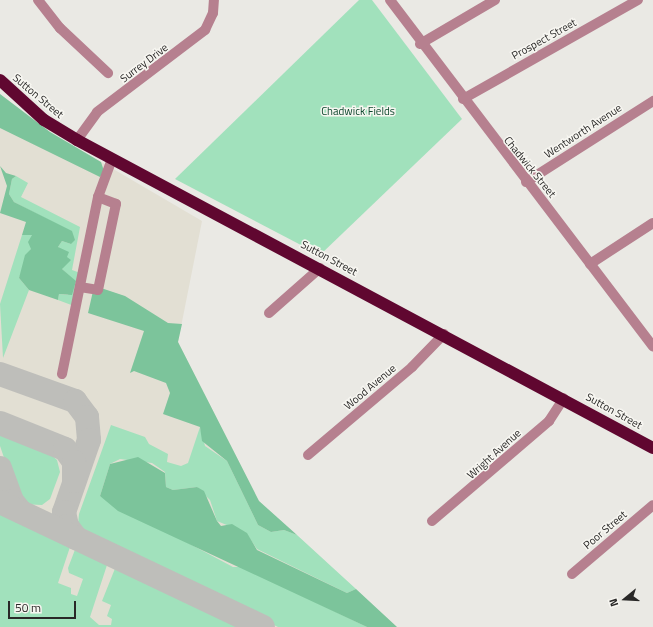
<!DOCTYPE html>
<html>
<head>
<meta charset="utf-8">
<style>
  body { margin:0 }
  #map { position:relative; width:653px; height:627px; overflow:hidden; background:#eae9e4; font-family:"Titillium Web",sans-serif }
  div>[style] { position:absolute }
  .built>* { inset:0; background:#e2dfd3 }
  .green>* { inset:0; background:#a1e1bc }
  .forest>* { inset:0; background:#7cc49b }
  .taxiway>* { height:24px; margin:-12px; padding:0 12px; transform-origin:12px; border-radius:12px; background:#bebeba }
  .minor>* { height:10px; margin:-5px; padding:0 5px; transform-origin:5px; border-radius:5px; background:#b6808f }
  .highway>* { height:12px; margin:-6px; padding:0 6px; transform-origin:6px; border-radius:6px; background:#600730 }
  span { translate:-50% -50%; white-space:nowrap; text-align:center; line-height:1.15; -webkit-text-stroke:3px #f7f6f1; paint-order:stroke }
  .street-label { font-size:11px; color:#292827 }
  .park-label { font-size:11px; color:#0c462c }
  .north { position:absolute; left:605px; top:579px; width:40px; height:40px; -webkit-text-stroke:3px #f7f6f1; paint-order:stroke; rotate:252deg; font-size:11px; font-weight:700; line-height:16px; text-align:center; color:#292827 }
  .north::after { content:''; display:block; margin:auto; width:14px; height:18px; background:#292827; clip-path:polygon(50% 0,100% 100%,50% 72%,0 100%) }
  .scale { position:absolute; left:8px; top:601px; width:68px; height:18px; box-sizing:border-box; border:2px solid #292827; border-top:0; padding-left:5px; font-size:12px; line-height:14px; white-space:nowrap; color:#292827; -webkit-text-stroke:3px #f7f6f1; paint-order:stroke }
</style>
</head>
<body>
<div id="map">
  <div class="built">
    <i style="clip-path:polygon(0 94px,50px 132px,202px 221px,178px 342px,259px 501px,397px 627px,0 627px)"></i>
  </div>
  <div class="green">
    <i style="clip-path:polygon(359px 0,372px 0,462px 119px,320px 255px,175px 179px)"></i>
    <i style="clip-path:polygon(16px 176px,28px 183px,21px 197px,80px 227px,72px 270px,83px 274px,74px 306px,58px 300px,59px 294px,68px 295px,75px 281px,62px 269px,67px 257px,58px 247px,62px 241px,71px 244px,62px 227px,14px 202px,9px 194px,12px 179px)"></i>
    <i style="clip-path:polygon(28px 233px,32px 234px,31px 249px,19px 278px,29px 290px,3px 358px,0 304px,22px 235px)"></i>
    <i style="clip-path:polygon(111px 425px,145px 437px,149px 444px,168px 454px,167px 462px,181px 466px,188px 463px,200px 427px,205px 446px,227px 461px,258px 525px,271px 532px,284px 530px,297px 535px,356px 589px,347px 593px,257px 549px,246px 533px,217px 521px,210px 500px,197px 487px,173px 490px,166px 487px,165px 472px,152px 463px,120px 459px,110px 464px,100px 496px,233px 567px,242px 567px,367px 627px,278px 627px,86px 535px,78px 524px,79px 514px)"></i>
    <i style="clip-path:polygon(0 435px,48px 452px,57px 460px,60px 472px,50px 499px,42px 505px,20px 504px,0 446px)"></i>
    <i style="clip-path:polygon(0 510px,71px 544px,58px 583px,71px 588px,71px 594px,77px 596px,83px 579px,69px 573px,68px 568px,76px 547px,108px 562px,90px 617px,99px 625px,111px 625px,112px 619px,107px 616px,111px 605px,102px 601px,116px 566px,245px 627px,0 627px)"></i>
  </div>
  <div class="forest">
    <i style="clip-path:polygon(0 94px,50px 132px,101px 162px,104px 171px,100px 177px,0 128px)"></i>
    <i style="clip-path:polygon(0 166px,6px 173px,16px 176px,12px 179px,9px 194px,14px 202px,72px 231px,75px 240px,71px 244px,62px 241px,58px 247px,69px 252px,67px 257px,71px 260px,62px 269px,76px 281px,72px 295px,59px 294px,58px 300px,29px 290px,19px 278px,25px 255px,31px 249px,28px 242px,32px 235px,22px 235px,26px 222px,0 213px,7px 186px)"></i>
    <i style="clip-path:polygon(98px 287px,125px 296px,168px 323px,182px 324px,178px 342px,259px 501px,297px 535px,284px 530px,271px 532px,258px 525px,227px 461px,202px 441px,200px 427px,163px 414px,170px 393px,166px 383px,134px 371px,130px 373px,144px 331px,88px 313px,93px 291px)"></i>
    <i style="clip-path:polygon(138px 457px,165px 473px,166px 487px,173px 490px,197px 487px,204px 491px,217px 521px,221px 526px,232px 524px,247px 533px,257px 550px,347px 593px,356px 589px,397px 627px,367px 627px,118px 511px,100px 496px,110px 464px)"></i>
  </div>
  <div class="taxiway">
    <i style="left:0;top:374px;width:80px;rotate:19.8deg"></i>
    <i style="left:75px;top:401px;width:20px;rotate:53deg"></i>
    <i style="left:87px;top:417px;width:23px;rotate:85deg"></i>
    <i style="left:89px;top:440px;width:76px;rotate:109.1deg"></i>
    <i style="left:64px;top:512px;width:14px;rotate:78deg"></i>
    <i style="left:67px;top:526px;width:15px;rotate:53deg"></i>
    <i style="left:0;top:423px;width:70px;rotate:21.8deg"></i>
    <i style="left:65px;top:449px;width:16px;rotate:55deg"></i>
    <i style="left:74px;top:462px;width:19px;rotate:90deg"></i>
    <i style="left:0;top:468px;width:35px;rotate:70deg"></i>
    <i style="left:12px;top:501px;width:13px;rotate:51deg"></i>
    <i style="left:0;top:502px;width:291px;rotate:25.4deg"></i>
  </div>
  <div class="minor">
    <i style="left:38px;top:0;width:36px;rotate:52deg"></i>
    <i style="left:60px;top:28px;width:66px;rotate:43.2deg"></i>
    <i style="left:390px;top:0;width:435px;rotate:52.8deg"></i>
    <i style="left:420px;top:44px;width:87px;rotate:-30.4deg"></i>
    <i style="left:463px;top:99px;width:201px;rotate:-29.5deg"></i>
    <i style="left:77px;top:140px;width:34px;rotate:-54deg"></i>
    <i style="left:97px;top:112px;width:136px;rotate:-37.2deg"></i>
    <i style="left:205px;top:30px;width:19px;rotate:-65deg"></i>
    <i style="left:213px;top:13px;width:13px;rotate:-86deg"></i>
    <i style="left:526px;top:182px;width:151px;rotate:-32.5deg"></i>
    <i style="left:590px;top:264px;width:75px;rotate:-33.1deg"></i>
    <i style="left:80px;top:287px;width:18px;rotate:9deg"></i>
    <i style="left:98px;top:290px;width:88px;rotate:-78.2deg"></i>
    <i style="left:116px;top:204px;width:19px;rotate:-159deg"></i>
    <i style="left:269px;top:313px;width:68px;rotate:-41.4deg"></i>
    <i style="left:62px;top:374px;width:181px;rotate:-78.5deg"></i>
    <i style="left:98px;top:197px;width:40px;rotate:-69.8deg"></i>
    <i style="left:308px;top:455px;width:136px;rotate:-40.2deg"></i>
    <i style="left:412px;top:367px;width:46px;rotate:-45.9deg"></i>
    <i style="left:432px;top:521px;width:154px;rotate:-40.5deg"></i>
    <i style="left:549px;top:421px;width:27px;rotate:-57deg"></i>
    <i style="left:572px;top:574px;width:106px;rotate:-40.4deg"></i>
  </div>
  <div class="highway">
    <i style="left:0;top:80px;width:59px;rotate:42.3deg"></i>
    <i style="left:44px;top:120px;width:39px;rotate:31deg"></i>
    <i style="left:77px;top:140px;width:653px;rotate:28.13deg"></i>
  </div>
  <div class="street-label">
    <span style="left:544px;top:39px;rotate:-29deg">Prospect Street</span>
    <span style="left:144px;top:63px;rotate:-37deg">Surrey Drive</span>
    <span style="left:38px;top:96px;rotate:40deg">Sutton Street</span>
    <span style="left:583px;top:131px;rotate:-33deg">Wentworth Avenue</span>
    <span style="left:530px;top:167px;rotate:51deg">Chadwick Street</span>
    <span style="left:329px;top:258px;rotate:28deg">Sutton Street</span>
    <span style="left:370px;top:387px;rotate:-40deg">Wood Avenue</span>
    <span style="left:614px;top:411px;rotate:29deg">Sutton Street</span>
    <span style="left:494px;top:454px;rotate:-42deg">Wright Avenue</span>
    <span style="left:605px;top:530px;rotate:-40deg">Poor Street</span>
  </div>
  <div class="park-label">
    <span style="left:358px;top:111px">Chadwick Fields</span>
  </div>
  <div class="north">N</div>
  <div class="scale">50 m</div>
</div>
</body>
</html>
